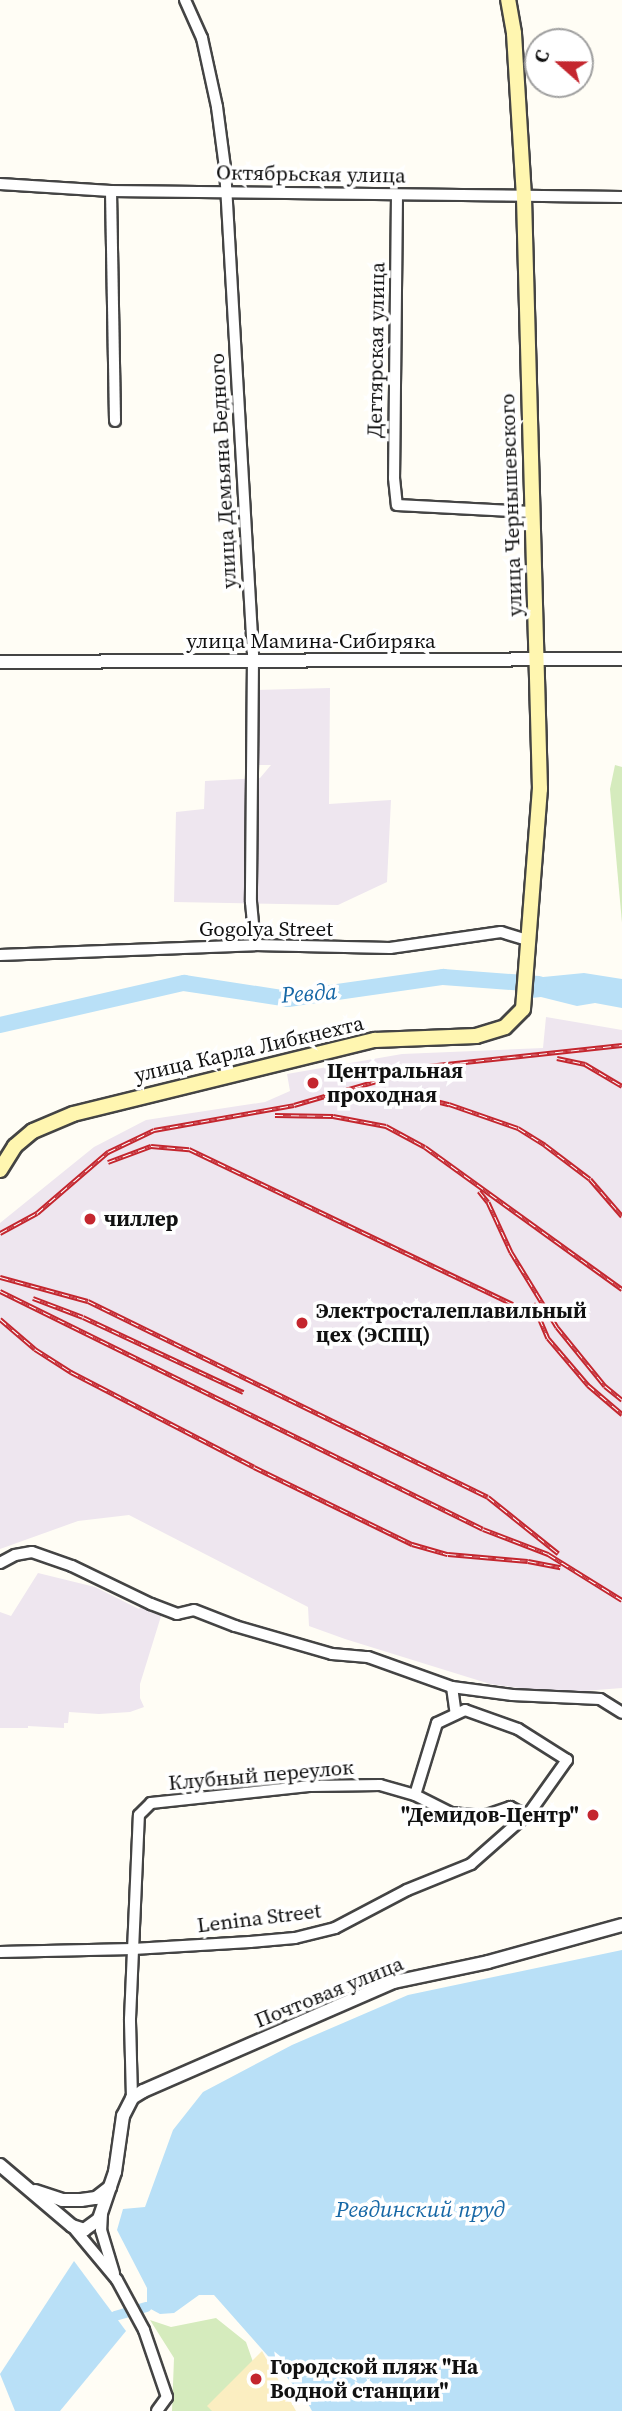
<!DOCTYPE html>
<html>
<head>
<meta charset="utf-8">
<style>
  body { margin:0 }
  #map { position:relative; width:622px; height:2411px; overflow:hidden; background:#fffdf5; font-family:"Source Serif 4",serif }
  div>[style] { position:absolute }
  .industrial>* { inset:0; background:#eee6ef }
  .green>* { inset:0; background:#d5ebbd }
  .sand>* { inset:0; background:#fbeec1 }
  .water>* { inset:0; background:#b9e0f7 }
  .canal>* { height:10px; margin:-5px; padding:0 5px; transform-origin:5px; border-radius:5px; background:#b9e0f7 }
  .river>* { height:16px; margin:-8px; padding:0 8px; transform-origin:8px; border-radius:8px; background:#b9e0f7 }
  .roads { filter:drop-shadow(2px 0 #444) drop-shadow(-2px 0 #444) drop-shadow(0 2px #444) drop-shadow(0 -2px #444) }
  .minor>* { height:10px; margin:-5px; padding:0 5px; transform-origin:5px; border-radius:5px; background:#fff }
  .tertiary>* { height:12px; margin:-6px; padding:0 6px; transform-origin:6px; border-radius:6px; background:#fff }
  .secondary>* { height:14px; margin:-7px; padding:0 7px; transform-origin:7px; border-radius:7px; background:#fff6b0 }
  .rail>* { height:5px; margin-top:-2.5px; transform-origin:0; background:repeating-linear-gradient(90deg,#fff 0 8px,#c4262e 0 16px); box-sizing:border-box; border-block:2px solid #c4262e }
  .dots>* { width:19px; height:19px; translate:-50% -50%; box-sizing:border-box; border:4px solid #fff; border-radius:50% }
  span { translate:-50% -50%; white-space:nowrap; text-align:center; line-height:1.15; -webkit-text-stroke:7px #fff; paint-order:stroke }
  .street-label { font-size:21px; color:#111 }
  .poi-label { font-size:21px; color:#111; font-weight:700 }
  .left { translate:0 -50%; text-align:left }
  .right { translate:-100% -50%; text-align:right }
  .water-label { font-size:23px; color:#1768a6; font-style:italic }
  .north { position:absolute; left:524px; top:28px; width:70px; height:70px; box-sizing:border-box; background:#fff; border:2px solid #a0a0a0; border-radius:50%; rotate:291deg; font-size:19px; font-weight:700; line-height:28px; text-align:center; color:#111 }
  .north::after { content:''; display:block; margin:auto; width:24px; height:32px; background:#c4262e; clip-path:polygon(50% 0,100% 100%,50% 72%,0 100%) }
</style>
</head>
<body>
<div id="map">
  <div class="industrial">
    <i style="clip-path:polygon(330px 688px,329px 804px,391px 800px,387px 882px,338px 905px,174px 902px,176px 812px,204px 809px,205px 781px,260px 778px,271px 765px,256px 765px,256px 690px)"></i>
    <i style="clip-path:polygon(546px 1017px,622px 1030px,622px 1688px,558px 1693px,490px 1684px,345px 1639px,309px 1626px,308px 1607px,129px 1515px,78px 1521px,0 1549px,0 1223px,94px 1147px,146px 1120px,265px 1102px,290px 1091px,287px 1074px,402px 1054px,543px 1048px)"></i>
    <i style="clip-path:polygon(38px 1573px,95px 1587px,139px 1609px,142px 1604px,162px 1613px,140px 1684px,140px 1698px,144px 1707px,130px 1712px,99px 1714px,69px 1712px,68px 1723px,64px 1723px,64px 1728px,28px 1726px,28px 1728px,0 1728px,0 1612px,11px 1616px)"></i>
  </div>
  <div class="green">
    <i style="clip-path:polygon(615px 765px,622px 767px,622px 923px,610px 789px)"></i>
    <i style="clip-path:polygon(216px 2318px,246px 2342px,259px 2379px,220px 2411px,172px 2411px,174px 2358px,150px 2320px,171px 2327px)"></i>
  </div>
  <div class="sand">
    <i style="clip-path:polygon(262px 2351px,296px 2411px,212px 2411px,207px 2406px)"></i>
  </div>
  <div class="water">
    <i style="clip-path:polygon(584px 973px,622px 979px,622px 1008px,595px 1003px,577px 1006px,541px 997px,531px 998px,533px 978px)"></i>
    <i style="clip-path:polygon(622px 1950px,622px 2411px,312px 2411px,305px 2398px,214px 2295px,199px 2295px,174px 2313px,160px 2314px,147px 2307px,147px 2288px,117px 2230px,123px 2209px,145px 2207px,173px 2130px,203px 2092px,292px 2045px,408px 1995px)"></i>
    <i style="clip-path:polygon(74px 2261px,126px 2331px,60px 2411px,15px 2411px,0 2374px)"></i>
  </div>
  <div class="canal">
    <i style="left:115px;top:2316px;width:33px;rotate:-16deg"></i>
  </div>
  <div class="river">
    <i style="left:0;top:1025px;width:189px;rotate:-12.9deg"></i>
    <i style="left:184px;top:983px;width:105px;rotate:8.7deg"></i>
    <i style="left:288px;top:999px;width:157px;rotate:-8.1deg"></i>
    <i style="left:443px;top:977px;width:96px;rotate:4.2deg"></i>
  </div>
  <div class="roads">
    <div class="minor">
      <i style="left:185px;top:0;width:42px;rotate:65.9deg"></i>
      <i style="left:202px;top:38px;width:71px;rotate:77.7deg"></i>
      <i style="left:217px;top:107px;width:62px;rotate:82.5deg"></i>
      <i style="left:225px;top:168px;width:492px;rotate:86.7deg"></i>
      <i style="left:253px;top:659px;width:243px;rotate:90.5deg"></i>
      <i style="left:251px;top:902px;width:43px;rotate:84.7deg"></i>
      <i style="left:0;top:184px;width:111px;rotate:3.6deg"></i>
      <i style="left:111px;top:191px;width:511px;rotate:0.67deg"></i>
      <i style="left:111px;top:191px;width:230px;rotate:89deg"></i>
      <i style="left:397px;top:195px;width:283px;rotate:90.6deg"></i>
      <i style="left:394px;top:478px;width:27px;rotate:84deg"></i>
      <i style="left:397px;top:505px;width:134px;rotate:3deg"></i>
      <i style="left:0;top:955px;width:255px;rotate:-2.2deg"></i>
      <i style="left:255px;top:945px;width:135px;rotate:1.3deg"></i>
      <i style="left:390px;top:948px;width:112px;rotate:-8.2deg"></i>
      <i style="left:501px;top:932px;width:30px;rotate:17deg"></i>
      <i style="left:0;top:1563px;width:17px;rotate:-28deg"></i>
      <i style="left:15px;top:1555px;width:17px;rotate:-10deg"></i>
      <i style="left:32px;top:1552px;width:42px;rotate:19.3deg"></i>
      <i style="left:72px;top:1566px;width:88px;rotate:25.7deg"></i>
      <i style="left:151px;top:1604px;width:28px;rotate:21deg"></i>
      <i style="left:177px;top:1614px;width:17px;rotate:-13deg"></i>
      <i style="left:194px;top:1610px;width:44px;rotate:21.3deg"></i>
      <i style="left:235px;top:1626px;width:101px;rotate:16.1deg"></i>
      <i style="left:332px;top:1654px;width:36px;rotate:5deg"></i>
      <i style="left:368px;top:1657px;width:89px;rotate:19.7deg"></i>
      <i style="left:452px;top:1687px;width:61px;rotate:7.6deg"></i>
      <i style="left:512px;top:1695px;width:88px;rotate:2.6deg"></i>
      <i style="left:600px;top:1699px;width:26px;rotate:32deg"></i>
      <i style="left:452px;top:1687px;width:27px;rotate:82deg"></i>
      <i style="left:0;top:1952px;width:133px;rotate:-1.3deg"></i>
      <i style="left:133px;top:1949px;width:117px;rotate:-3.4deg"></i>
      <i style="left:250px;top:1942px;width:45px;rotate:-5.1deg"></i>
      <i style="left:295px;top:1938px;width:41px;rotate:-14deg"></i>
      <i style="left:335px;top:1928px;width:81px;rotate:-27.8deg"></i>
      <i style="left:407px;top:1890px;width:69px;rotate:-22.1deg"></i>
      <i style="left:471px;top:1864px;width:79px;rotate:-41.4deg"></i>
      <i style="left:530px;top:1812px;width:64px;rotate:-54.6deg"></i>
      <i style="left:567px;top:1760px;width:58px;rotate:-147.7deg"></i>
      <i style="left:518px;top:1729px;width:56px;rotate:-160.3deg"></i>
      <i style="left:465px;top:1710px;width:31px;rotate:155deg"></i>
      <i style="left:437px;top:1723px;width:75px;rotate:107deg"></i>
      <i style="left:132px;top:2098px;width:79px;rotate:-91.5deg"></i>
      <i style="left:130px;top:2019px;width:204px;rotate:-87.5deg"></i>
      <i style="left:139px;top:1815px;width:17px;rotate:-45deg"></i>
      <i style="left:151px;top:1803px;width:161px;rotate:-6.1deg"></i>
      <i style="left:311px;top:1786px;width:69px;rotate:-0.8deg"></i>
      <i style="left:380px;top:1785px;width:36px;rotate:16deg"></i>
      <i style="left:415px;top:1795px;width:40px;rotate:26.6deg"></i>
      <i style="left:451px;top:1813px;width:33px;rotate:5deg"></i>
      <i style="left:484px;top:1816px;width:28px;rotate:-19deg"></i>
      <i style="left:510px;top:1807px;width:9px;rotate:27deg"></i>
      <i style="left:518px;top:1811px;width:12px;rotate:90deg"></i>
      <i style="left:102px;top:2213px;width:17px;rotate:93deg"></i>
      <i style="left:101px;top:2230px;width:45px;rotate:73.2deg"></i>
      <i style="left:72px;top:2226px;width:70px;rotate:50.2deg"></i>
      <i style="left:117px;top:2280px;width:57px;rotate:61.6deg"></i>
      <i style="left:144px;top:2330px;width:71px;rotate:71.1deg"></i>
      <i style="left:167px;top:2397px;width:17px;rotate:126deg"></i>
    </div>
    <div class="tertiary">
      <i style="left:0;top:662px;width:622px;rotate:-0.28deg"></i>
      <i style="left:0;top:2165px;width:94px;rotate:40.3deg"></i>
      <i style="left:72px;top:2226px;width:13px;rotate:18deg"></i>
      <i style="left:84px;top:2230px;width:19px;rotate:-36deg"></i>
      <i style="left:99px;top:2219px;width:50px;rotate:-71.2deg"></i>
      <i style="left:115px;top:2172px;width:57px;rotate:-81.9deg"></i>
      <i style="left:123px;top:2116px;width:20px;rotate:-63deg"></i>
      <i style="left:132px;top:2098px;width:13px;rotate:-32deg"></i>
      <i style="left:143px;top:2091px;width:274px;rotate:-23.5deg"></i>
      <i style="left:394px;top:1982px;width:96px;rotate:-12deg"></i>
      <i style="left:488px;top:1962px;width:139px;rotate:-15.4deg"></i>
      <i style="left:35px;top:2191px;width:28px;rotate:18deg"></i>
      <i style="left:62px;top:2200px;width:19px"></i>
      <i style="left:81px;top:2200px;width:15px;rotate:-8deg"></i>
      <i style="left:96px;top:2198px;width:18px;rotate:-38deg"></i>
    </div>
    <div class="secondary">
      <i style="left:0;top:1170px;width:28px;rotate:-58deg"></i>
      <i style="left:15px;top:1146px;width:23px;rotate:-40deg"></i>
      <i style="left:33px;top:1131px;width:43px;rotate:-23deg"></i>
      <i style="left:73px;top:1114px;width:311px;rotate:-13.8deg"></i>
      <i style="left:375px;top:1040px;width:101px;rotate:-2.3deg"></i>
      <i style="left:476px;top:1036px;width:30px;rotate:-17deg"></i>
      <i style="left:505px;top:1027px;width:25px;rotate:-45deg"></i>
      <i style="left:523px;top:1009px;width:221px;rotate:-85.6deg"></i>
      <i style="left:540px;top:789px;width:592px;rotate:-91.55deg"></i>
      <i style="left:524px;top:197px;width:164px;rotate:-93.5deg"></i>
      <i style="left:514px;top:33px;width:34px;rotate:-100deg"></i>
    </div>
  </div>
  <div class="rail">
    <i style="left:557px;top:1058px;width:29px;rotate:12deg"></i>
    <i style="left:585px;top:1064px;width:43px;rotate:30.7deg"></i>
    <i style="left:363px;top:1092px;width:33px"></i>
    <i style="left:396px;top:1092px;width:20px;rotate:11deg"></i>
    <i style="left:416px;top:1096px;width:34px;rotate:14deg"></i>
    <i style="left:449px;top:1104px;width:73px;rotate:19.2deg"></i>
    <i style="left:518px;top:1128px;width:32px;rotate:32deg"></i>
    <i style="left:545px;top:1145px;width:56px;rotate:37.1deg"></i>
    <i style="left:590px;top:1179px;width:49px;rotate:49.1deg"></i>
    <i style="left:275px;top:1115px;width:58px;rotate:1deg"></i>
    <i style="left:333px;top:1116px;width:54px;rotate:10.7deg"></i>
    <i style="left:386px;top:1126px;width:44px;rotate:28.3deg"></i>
    <i style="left:425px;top:1147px;width:243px;rotate:35.8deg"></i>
    <i style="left:108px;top:1162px;width:46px;rotate:-20.4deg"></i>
    <i style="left:151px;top:1146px;width:38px;rotate:5deg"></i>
    <i style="left:189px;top:1149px;width:359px;rotate:25.6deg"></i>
    <i style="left:479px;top:1191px;width:14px;rotate:51deg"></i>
    <i style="left:488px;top:1202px;width:55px;rotate:65.3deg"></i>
    <i style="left:511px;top:1252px;width:88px;rotate:58.5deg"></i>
    <i style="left:557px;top:1327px;width:76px;rotate:50.9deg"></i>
    <i style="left:605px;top:1386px;width:22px;rotate:39deg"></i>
    <i style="left:0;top:1233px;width:42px;rotate:-28.4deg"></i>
    <i style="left:37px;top:1213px;width:94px;rotate:-40.7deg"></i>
    <i style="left:108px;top:1152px;width:51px;rotate:-25.6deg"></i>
    <i style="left:154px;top:1130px;width:142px;rotate:-10.1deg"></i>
    <i style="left:294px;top:1105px;width:140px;rotate:-16.2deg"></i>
    <i style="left:428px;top:1066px;width:195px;rotate:-6.2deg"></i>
    <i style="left:0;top:1277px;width:91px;rotate:15.3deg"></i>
    <i style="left:88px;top:1301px;width:445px;rotate:26.1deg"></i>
    <i style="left:488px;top:1497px;width:90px;rotate:38.7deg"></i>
    <i style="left:0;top:1291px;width:538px;rotate:26.23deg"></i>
    <i style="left:483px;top:1529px;width:70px;rotate:21deg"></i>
    <i style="left:548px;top:1554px;width:87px;rotate:31.9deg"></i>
    <i style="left:33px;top:1298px;width:53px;rotate:20.8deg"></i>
    <i style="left:83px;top:1317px;width:177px;rotate:25.1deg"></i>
    <i style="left:533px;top:1303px;width:38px;rotate:67deg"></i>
    <i style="left:548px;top:1338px;width:62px;rotate:49.6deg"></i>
    <i style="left:588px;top:1385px;width:45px;rotate:40.5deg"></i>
    <i style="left:0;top:1319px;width:46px;rotate:40.6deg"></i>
    <i style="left:35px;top:1349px;width:43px;rotate:32.6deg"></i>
    <i style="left:71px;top:1372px;width:206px;rotate:27.4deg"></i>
    <i style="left:254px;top:1467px;width:176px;rotate:26deg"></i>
    <i style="left:412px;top:1544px;width:37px;rotate:16deg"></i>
    <i style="left:448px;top:1554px;width:80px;rotate:5deg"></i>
    <i style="left:528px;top:1561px;width:33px;rotate:11deg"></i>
  </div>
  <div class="dots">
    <i style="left:313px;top:1083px;background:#c4262e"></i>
    <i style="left:90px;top:1219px;background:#c4262e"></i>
    <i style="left:302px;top:1323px;background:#c4262e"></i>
    <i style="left:593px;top:1815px;background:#c4262e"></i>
    <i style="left:256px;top:2379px;background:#c4262e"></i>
  </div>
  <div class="street-label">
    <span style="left:311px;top:174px;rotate:1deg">Октябрьская улица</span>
    <span style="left:376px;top:350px;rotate:-89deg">Дегтярская улица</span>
    <span style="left:223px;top:471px;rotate:-93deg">улица Демьяна Бедного</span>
    <span style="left:511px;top:505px;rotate:-92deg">улица Чернышевского</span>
    <span style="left:311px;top:641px">улица Мамина-Сибиряка</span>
    <span style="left:266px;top:929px">Gogolya Street</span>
    <span style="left:249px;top:1049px;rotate:-13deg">улица Карла Либкнехта</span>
    <span style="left:261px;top:1775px;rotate:-5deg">Клубный переулок</span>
    <span style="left:259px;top:1918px;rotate:-7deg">Lenina Street</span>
    <span style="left:329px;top:1992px;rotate:-22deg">Почтовая улица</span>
  </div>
  <div class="poi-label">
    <span class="left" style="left:327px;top:1083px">Центральная<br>проходная</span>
    <span class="left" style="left:104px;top:1219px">чиллер</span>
    <span class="left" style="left:316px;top:1323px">Электросталеплавильный<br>цех (ЭСПЦ)</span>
    <span class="right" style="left:579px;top:1815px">"Демидов-Центр"</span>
    <span class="left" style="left:270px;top:2379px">Городской пляж "На<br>Водной станции"</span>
  </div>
  <div class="water-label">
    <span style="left:309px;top:993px;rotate:-4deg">Ревда</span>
    <span style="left:420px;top:2209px">Ревдинский пруд</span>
  </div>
  <div class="north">С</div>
</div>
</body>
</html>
